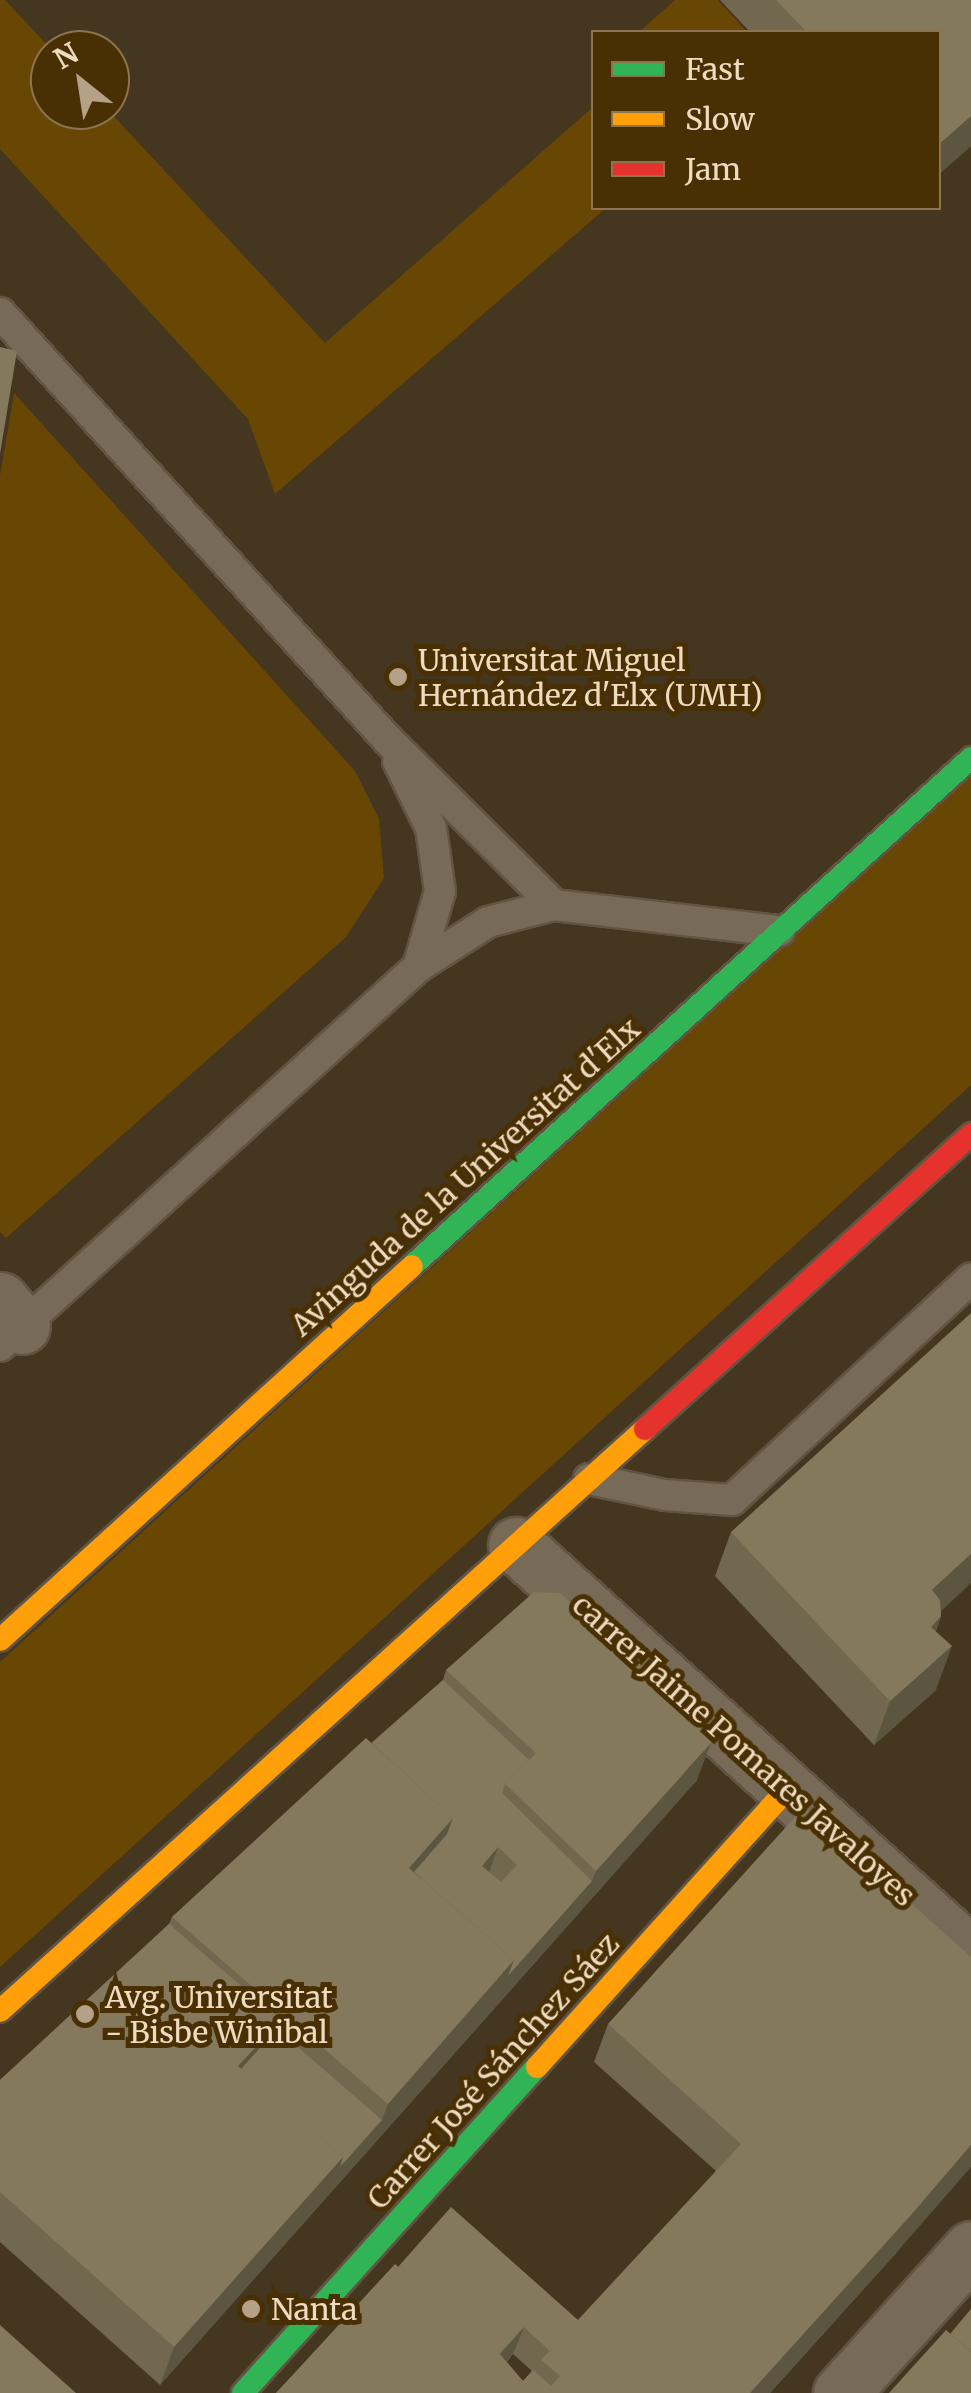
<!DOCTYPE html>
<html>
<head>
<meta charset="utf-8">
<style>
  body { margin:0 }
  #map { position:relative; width:971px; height:2393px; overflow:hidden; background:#453620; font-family:Merriweather,serif }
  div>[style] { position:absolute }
  .green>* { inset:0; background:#684604 }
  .roads { filter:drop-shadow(2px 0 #615442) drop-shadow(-2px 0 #615442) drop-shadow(0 2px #615442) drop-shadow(0 -2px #615442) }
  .lane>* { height:30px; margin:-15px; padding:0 15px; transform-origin:15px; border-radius:15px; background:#776a56 }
  .street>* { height:55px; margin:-27.5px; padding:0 27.5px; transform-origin:27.5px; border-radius:27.5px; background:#776a56 }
  .fast>* { height:22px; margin:-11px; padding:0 11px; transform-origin:11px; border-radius:11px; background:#30b455 }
  .slow>* { height:22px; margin:-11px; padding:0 11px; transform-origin:11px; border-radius:11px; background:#ff9f0a }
  .jam>* { height:22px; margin:-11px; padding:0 11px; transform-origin:11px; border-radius:11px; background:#e5322d }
  .wall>* { inset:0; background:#72684f }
  .shaded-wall>* { inset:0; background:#5c5540 }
  .building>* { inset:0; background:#84795c }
  .dots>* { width:28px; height:28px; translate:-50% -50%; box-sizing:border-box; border:5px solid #493004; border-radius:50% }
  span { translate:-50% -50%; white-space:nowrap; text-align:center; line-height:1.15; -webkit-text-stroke:10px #493004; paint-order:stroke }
  .poi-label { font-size:30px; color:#efdbc0 }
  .left { translate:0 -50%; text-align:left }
  .street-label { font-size:30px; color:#efdbc0 }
  .legend { position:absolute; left:591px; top:30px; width:350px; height:180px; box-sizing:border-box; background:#493004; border:2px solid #8b744f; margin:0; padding:12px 18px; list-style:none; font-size:30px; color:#efdbc0 }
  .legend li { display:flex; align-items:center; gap:20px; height:50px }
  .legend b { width:50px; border:2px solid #8b744f }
  .north { position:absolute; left:30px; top:30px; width:100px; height:100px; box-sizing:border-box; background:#493004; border:2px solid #8b744f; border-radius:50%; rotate:330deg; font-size:28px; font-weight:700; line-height:40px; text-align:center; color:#efdbc0 }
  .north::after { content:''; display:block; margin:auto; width:35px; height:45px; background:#b4a188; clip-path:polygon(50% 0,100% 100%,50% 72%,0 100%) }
</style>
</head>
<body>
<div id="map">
  <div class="green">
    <i style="clip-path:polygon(0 0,5px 0,52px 50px,50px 110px,108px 110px,325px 343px,593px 107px,594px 208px,606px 208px,275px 494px,248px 419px,0 149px)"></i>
    <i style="clip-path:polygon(675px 0,718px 0,747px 32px,639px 32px)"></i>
    <i style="clip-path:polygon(14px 393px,355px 771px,379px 819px,384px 878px,346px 937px,6px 1238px,0 1232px,0 475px)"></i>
    <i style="clip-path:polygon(971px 775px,971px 1085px,0 1967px,0 1662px)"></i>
  </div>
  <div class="roads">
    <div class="lane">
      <i style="left:0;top:313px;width:577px;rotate:47.74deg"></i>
      <i style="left:388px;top:740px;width:234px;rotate:44.8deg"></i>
      <i style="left:398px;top:761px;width:75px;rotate:63.8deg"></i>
      <i style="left:431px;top:828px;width:64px;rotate:81.9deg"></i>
      <i style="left:440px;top:891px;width:79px;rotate:106.1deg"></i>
      <i style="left:0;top:1346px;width:564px;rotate:-42.2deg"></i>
      <i style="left:418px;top:967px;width:83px;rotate:-32.7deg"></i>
      <i style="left:488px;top:922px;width:68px;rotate:-14.4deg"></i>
      <i style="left:554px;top:905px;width:227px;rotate:6.6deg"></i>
      <i style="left:589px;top:1479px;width:78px;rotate:11.9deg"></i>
      <i style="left:665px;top:1495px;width:67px;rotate:4.3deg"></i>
      <i style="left:732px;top:1500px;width:326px;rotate:-42.8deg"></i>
    </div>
    <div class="street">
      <i style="left:0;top:1300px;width:34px;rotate:50deg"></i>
      <i style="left:516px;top:1545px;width:612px;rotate:42.02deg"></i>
      <i style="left:841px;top:2393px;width:194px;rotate:-47.9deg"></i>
    </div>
    <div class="fast">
      <i style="left:412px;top:1266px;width:755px;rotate:-42.26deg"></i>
      <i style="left:243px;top:2393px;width:439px;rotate:-48deg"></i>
    </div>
    <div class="slow">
      <i style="left:0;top:1640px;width:556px;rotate:-42.23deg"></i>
      <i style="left:0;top:2011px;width:869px;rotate:-42.06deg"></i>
      <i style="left:537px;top:2067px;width:374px;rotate:-48deg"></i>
    </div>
    <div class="jam">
      <i style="left:645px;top:1429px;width:440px;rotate:-42.1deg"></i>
    </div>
  </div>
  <div class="wall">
    <i style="clip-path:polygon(720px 0,971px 0,971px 146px,938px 175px,938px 32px,750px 32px)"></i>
    <i style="clip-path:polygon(731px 1532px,941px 1611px,941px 1616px,936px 1631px,936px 1690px,874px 1745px,715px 1576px)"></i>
    <i style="clip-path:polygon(446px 1670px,697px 1780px,160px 2385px,0 2242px,0 2080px,169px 1924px,172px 1917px,443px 1680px)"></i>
    <i style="clip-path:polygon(evenodd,608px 2024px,897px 2252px,770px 2393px,276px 2393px,398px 2267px,578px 2320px,716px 2171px,594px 2062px,608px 2024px,513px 2354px,532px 2371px,523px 2381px,507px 2362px,513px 2354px)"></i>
  </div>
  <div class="shaded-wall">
    <i style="clip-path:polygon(971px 116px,971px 146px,938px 175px,938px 145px)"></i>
    <i style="clip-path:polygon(971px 1554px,971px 1583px,917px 1634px,932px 1590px)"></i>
    <i style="clip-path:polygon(941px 1616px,925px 1660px,931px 1627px)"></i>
    <i style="clip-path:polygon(952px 1646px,936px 1690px,874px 1745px,890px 1701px)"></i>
    <i style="clip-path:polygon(711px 1743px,697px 1780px,160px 2385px,174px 2347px,343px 2157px,382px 2120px,388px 2104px,514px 1960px,592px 1881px,596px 1871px)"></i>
    <i style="clip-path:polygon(453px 1818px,437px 1862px,411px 1891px,409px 1868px)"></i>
    <i style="clip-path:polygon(498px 1847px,488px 1875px,482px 1866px)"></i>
    <i style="clip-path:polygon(281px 2020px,267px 2057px,243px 2083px,238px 2066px)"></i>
    <i style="clip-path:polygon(971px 2145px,971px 2167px,897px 2252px,770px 2393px,750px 2393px)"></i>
    <i style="clip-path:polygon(524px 2327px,513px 2354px,483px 2389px,494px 2361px)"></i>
  </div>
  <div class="building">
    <i style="clip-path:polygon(776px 0,971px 0,971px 116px,938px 145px,938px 32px,807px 32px)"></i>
    <i style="clip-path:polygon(0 347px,17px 351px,0 454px)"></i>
    <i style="clip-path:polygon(971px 1313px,971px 1554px,932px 1590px,940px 1600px,941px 1616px,931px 1627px,952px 1646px,890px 1701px,731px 1532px)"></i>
    <i style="clip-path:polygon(534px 1592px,560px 1593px,709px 1724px,711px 1743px,596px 1871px,505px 1784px,536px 1753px,446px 1670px)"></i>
    <i style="clip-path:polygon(evenodd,443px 1680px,529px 1760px,505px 1784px,502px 1793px,592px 1881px,508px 1976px,514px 1960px,414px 1872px,447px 1834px,453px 1818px,372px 1743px,443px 1680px,498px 1847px,517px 1865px,501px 1882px,482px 1866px,498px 1847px)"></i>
    <i style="clip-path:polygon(366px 1738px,453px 1818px,409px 1868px,514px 1960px,388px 2104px,172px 1917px)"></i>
    <i style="clip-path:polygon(804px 1807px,971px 1957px,971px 2145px,911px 2215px,750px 2393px,276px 2393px,395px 2264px,497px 2351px,523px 2381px,533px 2370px,551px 2386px,560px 2376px,541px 2360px,741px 2144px,608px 2024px)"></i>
    <i style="clip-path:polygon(169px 1924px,281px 2020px,238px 2066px,343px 2157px,174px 2347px,0 2192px,0 2080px)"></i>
    <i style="clip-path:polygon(277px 2029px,382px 2120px,340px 2167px,343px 2157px,241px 2069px)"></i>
    <i style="clip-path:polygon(451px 2207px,578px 2320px,550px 2351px,524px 2327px,499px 2354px,398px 2267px)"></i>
    <i style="clip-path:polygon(971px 2309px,971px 2352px,950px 2334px)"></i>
    <i style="clip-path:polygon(0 2325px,76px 2393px,0 2393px)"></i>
    <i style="clip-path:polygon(946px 2330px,971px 2352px,971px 2393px,889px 2393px)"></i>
  </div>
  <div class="dots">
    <i style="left:398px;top:677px;background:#b4a188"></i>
    <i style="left:85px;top:2014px;background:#b4a188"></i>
    <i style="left:251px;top:2309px;background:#b4a188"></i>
  </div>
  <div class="poi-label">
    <span class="left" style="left:418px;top:677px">Universitat Miguel<br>Hernández d'Elx (UMH)</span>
    <span class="left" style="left:105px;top:2014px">Avg. Universitat<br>- Bisbe Winibal</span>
    <span class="left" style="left:271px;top:2309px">Nanta</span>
  </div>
  <div class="street-label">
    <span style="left:465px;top:1177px;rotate:-42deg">Avinguda de la Universitat d'Elx</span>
    <span style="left:744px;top:1750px;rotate:42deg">carrer Jaime Pomares Javaloyes</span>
    <span style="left:493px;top:2071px;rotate:-48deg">Carrer José Sánchez Sáez</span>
  </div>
  <ul class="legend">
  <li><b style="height:12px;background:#30b455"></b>Fast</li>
  <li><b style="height:12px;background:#ff9f0a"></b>Slow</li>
  <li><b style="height:12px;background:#e5322d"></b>Jam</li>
  </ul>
  <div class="north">N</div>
</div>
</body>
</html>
